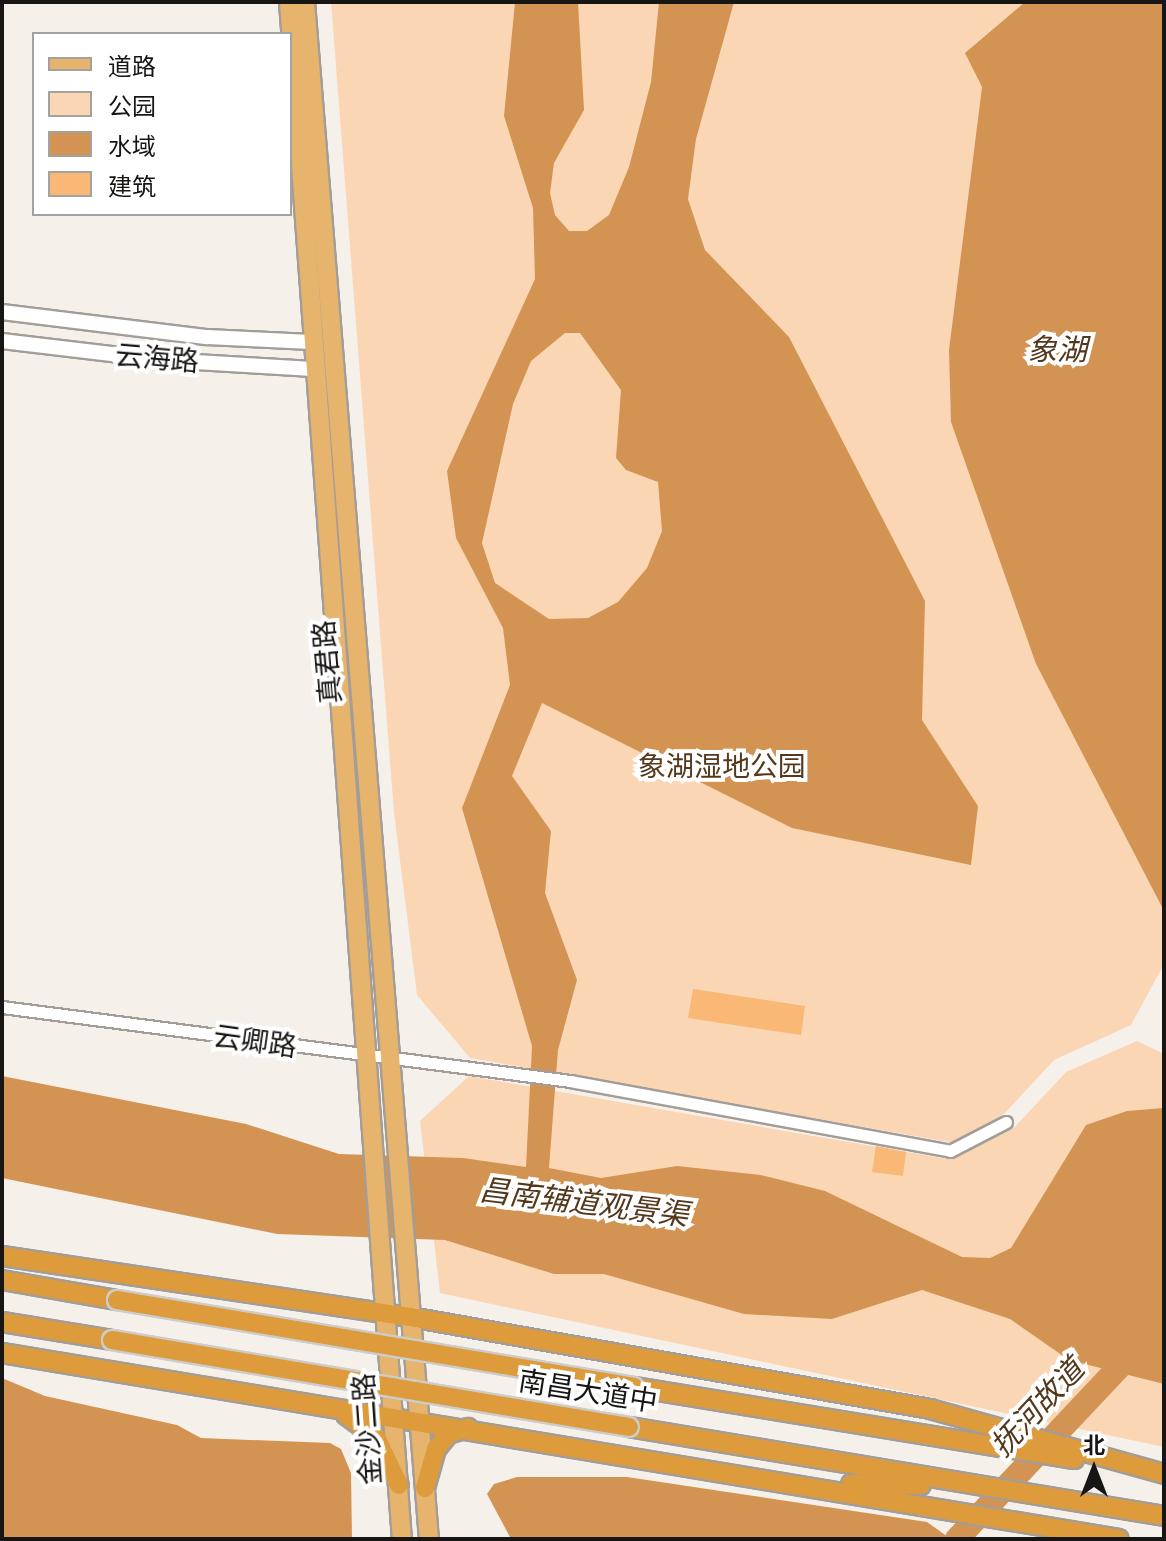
<!DOCTYPE html>
<html>
<head>
<meta charset="utf-8">
<style>
  body { margin:0 }
  #map { position:relative; width:1166px; height:1541px; overflow:hidden; background:#f6f0eb; font-family:"PT Sans Narrow","Noto Sans SC",sans-serif }
  div>[style] { position:absolute }
  .green>* { inset:0; background:#fad6b5 }
  .water>* { inset:0; background:#d39453 }
  .river>* { height:24px; margin:-12px; padding:0 12px; transform-origin:12px; border-radius:12px; background:#d39453 }
  .building>* { inset:0; background:#f9b876 }
  .roads { filter:drop-shadow(2px 0 #a39d98) drop-shadow(-2px 0 #a39d98) drop-shadow(0 2px #a39d98) drop-shadow(0 -2px #a39d98) }
  .minor>* { height:11px; margin:-5.5px; padding:0 5.5px; transform-origin:5.5px; border-radius:5.5px; background:#fff }
  .tertiary>* { height:14px; margin:-7px; padding:0 7px; transform-origin:7px; border-radius:7px; background:#fff }
  .primary>* { height:18px; margin:-9px; padding:0 9px; transform-origin:9px; border-radius:9px; background:#e6b46d }
  .trunk>* { height:18px; margin:-9px; padding:0 9px; transform-origin:9px; border-radius:9px; background:#de9b3c }
  .bridges { filter:drop-shadow(2px 0 #cccccb) drop-shadow(-2px 0 #cccccb) drop-shadow(0 2px #cccccb) drop-shadow(0 -2px #cccccb) }
  .trunk-bridge>* { height:18px; margin:-9px; padding:0 9px; transform-origin:9px; border-radius:9px; background:#de9b3c }
  span { translate:-50% -50%; white-space:nowrap; text-align:center; line-height:1.15; -webkit-text-stroke:8px #fff; paint-order:stroke }
  .street-label { font-size:28px; color:#181614 }
  .park-label { font-size:28px; color:#54391d }
  .water-label { font-size:30px; color:#53381c; font-style:italic }
  .frame { position:absolute; inset:0; border:4px solid #181614; pointer-events:none }
  .legend { position:absolute; left:32px; top:32px; width:260px; height:184px; box-sizing:border-box; background:#fff; border:2px solid #a3a2a1; margin:0; padding:10px 14px; list-style:none; font-size:24px; color:#181614 }
  .legend li { display:flex; align-items:center; gap:16px; height:40px }
  .legend b { width:40px; border:2px solid #a3a2a1 }
  .north { position:absolute; left:1054px; top:1429px; width:80px; height:80px; -webkit-text-stroke:6px #fff; paint-order:stroke; rotate:0deg; font-size:22px; font-weight:700; line-height:32px; text-align:center; color:#181614 }
  .north::after { content:''; display:block; margin:auto; width:28px; height:36px; background:#181614; clip-path:polygon(50% 0,100% 100%,50% 72%,0 100%) }
</style>
</head>
<body>
<div id="map">
  <div class="green">
    <i style="clip-path:polygon(331px 2px,1048px 2px,1000px 548px,1036px 664px,1164px 911px,1164px 964px,1131px 1025px,1054px 1060px,1006px 1112px,961px 1144px,470px 1058px,417px 995px,394px 813px)"></i>
    <i style="clip-path:polygon(1137px 1041px,1164px 1054px,1164px 1447px,440px 1293px,420px 1121px,469px 1076px,947px 1159px,1014px 1128px,1066px 1072px)"></i>
  </div>
  <div class="water">
    <i style="clip-path:polygon(evenodd,515px 2px,578px 2px,584px 110px,554px 163px,550px 193px,555px 215px,569px 231px,587px 231px,609px 215px,629px 167px,651px 82px,659px 2px,734px 2px,696px 139px,688px 199px,705px 250px,789px 337px,925px 601px,922px 720px,978px 806px,971px 865px,792px 828px,542px 703px,512px 776px,551px 831px,545px 893px,577px 980px,558px 1050px,549px 1168px,601px 1178px,677px 1166px,761px 1175px,825px 1191px,962px 1257px,990px 1258px,1011px 1248px,1086px 1125px,1127px 1111px,1164px 1108px,1164px 1384px,1069px 1360px,1010px 1319px,922px 1290px,832px 1319px,744px 1314px,604px 1274px,554px 1274px,445px 1240px,277px 1234px,2px 1178px,2px 1076px,246px 1124px,339px 1154px,463px 1158px,526px 1167px,532px 1046px,462px 808px,510px 685px,503px 628px,456px 538px,447px 471px,535px 279px,533px 208px,504px 116px,515px 2px,565px 333px,580px 333px,621px 390px,616px 458px,626px 470px,658px 482px,662px 531px,647px 568px,618px 602px,588px 618px,549px 619px,495px 583px,482px 543px,513px 404px,531px 361px,565px 333px)"></i>
    <i style="clip-path:polygon(1025px 2px,1164px 2px,1164px 911px,1036px 664px,951px 422px,949px 350px,982px 87px,965px 53px)"></i>
    <i style="clip-path:polygon(2px 1378px,45px 1396px,177px 1425px,201px 1438px,330px 1443px,341px 1449px,351px 1473px,352px 1539px,2px 1539px)"></i>
    <i style="clip-path:polygon(517px 1477px,627px 1477px,927px 1522px,951px 1539px,511px 1539px,487px 1494px,494px 1484px)"></i>
  </div>
  <div class="river">
    <i style="left:957px;top:1539px;width:302px;rotate:-46.7deg"></i>
  </div>
  <div class="building">
    <i style="clip-path:polygon(693px 989px,805px 1006px,801px 1035px,688px 1018px)"></i>
    <i style="clip-path:polygon(876px 1146px,906px 1152px,903px 1176px,872px 1172px)"></i>
  </div>
  <div class="roads">
    <div class="minor">
      <i style="left:2px;top:1007px;width:573px;rotate:7.42deg"></i>
      <i style="left:570px;top:1081px;width:386px;rotate:10.4deg"></i>
      <i style="left:950px;top:1151px;width:63px;rotate:-27.4deg"></i>
    </div>
    <div class="tertiary">
      <i style="left:2px;top:312px;width:207px;rotate:7deg"></i>
      <i style="left:207px;top:337px;width:104px;rotate:2.8deg"></i>
      <i style="left:2px;top:341px;width:161px;rotate:6.8deg"></i>
      <i style="left:162px;top:360px;width:151px;rotate:3.4deg"></i>
    </div>
    <div class="primary">
      <i style="left:289px;top:2px;width:1541px;rotate:85.8deg"></i>
      <i style="left:305px;top:2px;width:1542px;rotate:85.39deg"></i>
    </div>
    <div class="trunk">
      <i style="left:2px;top:1256px;width:413px;rotate:8.5deg"></i>
      <i style="left:410px;top:1317px;width:528px;rotate:10.03deg"></i>
      <i style="left:930px;top:1409px;width:243px;rotate:15.5deg"></i>
      <i style="left:2px;top:1280px;width:117px;rotate:9.9deg"></i>
      <i style="left:2px;top:1322px;width:111px;rotate:9.3deg"></i>
      <i style="left:2px;top:1353px;width:1132px;rotate:9.45deg"></i>
      <i style="left:634px;top:1387px;width:446px;rotate:9.3deg"></i>
      <i style="left:346px;top:1415px;width:37px;rotate:36deg"></i>
      <i style="left:376px;top:1437px;width:53px;rotate:64.4deg"></i>
      <i style="left:629px;top:1427px;width:542px;rotate:9.44deg"></i>
      <i style="left:851px;top:1484px;width:70px;rotate:0.8deg"></i>
      <i style="left:425px;top:1488px;width:41px;rotate:-74.2deg"></i>
      <i style="left:436px;top:1449px;width:19px;rotate:-51deg"></i>
      <i style="left:448px;top:1434px;width:21px;rotate:-17deg"></i>
    </div>
  </div>
  <div class="bridges">
    <div class="trunk-bridge">
      <i style="left:117px;top:1300px;width:524px;rotate:9.55deg"></i>
      <i style="left:112px;top:1340px;width:524px;rotate:9.55deg"></i>
    </div>
  </div>
  <div class="street-label">
    <span style="left:157px;top:358px;rotate:5deg">云海路</span>
    <span style="left:327px;top:662px;rotate:-95deg">真君路</span>
    <span style="left:255px;top:1041px;rotate:8deg">云卿路</span>
    <span style="left:588px;top:1391px;rotate:9deg">南昌大道中</span>
    <span style="left:367px;top:1429px;rotate:-94deg">金沙二路</span>
  </div>
  <div class="park-label">
    <span style="left:722px;top:766px">象湖湿地公园</span>
  </div>
  <div class="water-label">
    <span style="left:1057px;top:349px">象湖</span>
    <span style="left:584px;top:1202px;rotate:7deg">昌南辅道观景渠</span>
    <span style="left:1037px;top:1407px;rotate:-47deg">抚河故道</span>
  </div>
  <div class="frame"></div>
  <ul class="legend">
  <li><b style="height:10px;background:#e6b46d"></b>道路</li>
  <li><b style="height:22px;background:#fad6b5"></b>公园</li>
  <li><b style="height:22px;background:#d39453"></b>水域</li>
  <li><b style="height:22px;background:#f9b876"></b>建筑</li>
  </ul>
  <div class="north">北</div>
</div>
</body>
</html>
